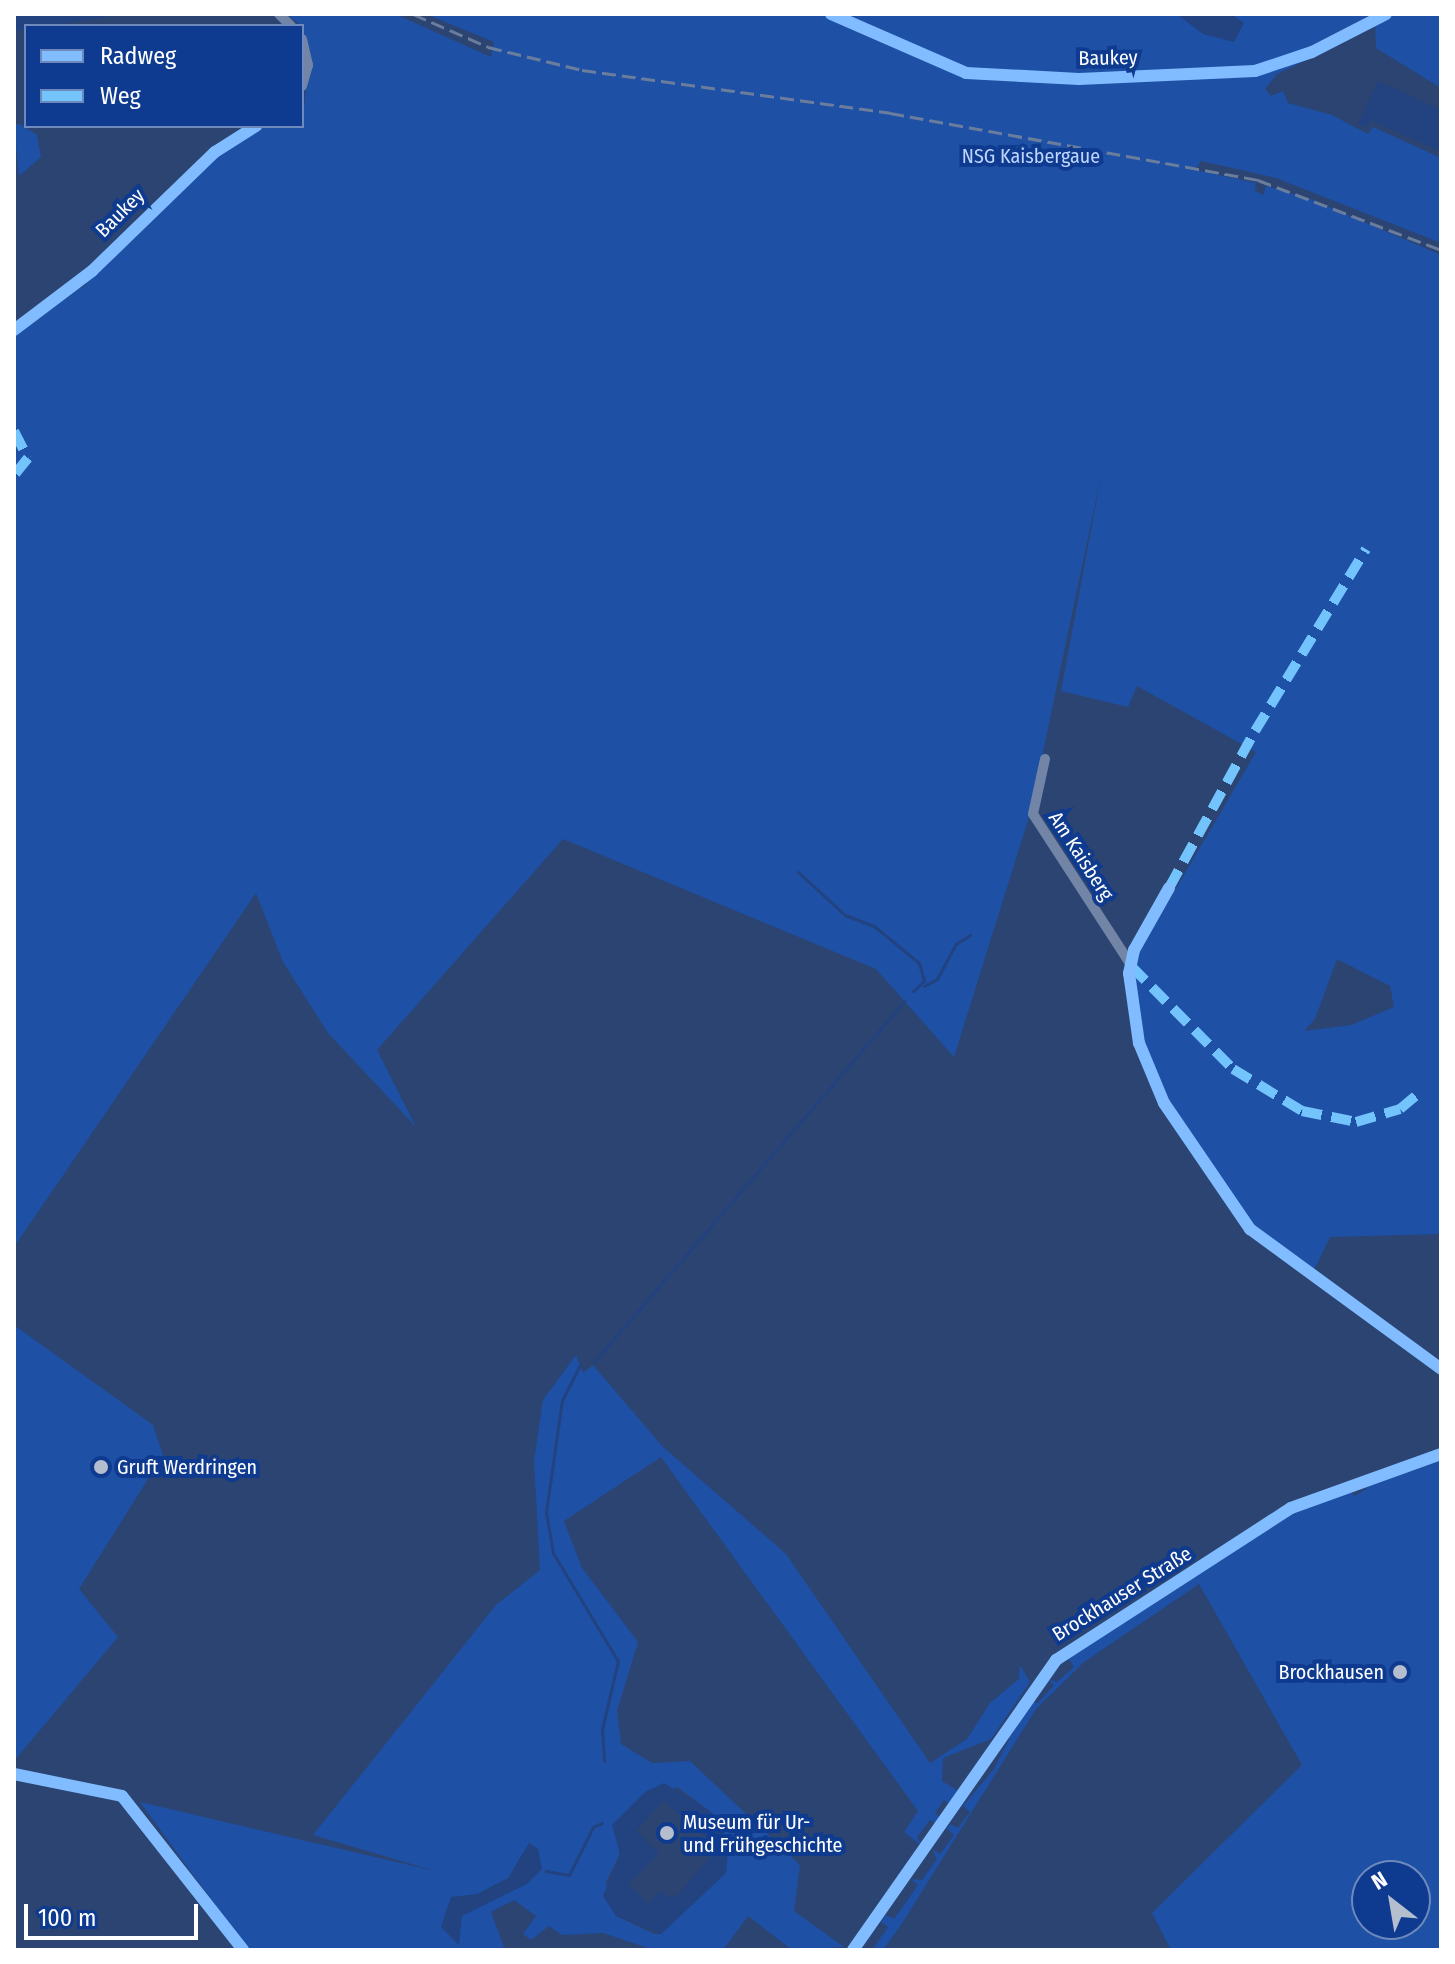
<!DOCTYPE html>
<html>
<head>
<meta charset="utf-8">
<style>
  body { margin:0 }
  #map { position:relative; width:1455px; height:1964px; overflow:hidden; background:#2b4472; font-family:"Fira Sans Condensed",sans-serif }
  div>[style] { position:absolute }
  .green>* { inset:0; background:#1e50a5 }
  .water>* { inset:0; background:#224280 }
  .stream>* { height:3px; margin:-1.5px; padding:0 1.5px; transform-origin:1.5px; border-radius:1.5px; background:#224280 }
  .street>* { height:10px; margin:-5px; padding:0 5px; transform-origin:5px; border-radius:5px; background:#7285a6 }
  .rail>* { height:3px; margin-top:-1.5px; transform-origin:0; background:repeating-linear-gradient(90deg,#6b7d9d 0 14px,transparent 0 20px) }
  .quiet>* { height:10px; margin-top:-5px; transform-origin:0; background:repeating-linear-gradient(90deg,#73c3fd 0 20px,transparent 0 30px) }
  .cycleway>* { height:12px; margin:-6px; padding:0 6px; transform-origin:6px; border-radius:6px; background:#80bcff }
  .dots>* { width:22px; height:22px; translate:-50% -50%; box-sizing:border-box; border:4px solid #0e3b8f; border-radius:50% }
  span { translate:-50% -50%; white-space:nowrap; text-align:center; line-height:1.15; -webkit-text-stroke:8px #0e3b8f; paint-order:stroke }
  .street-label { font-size:20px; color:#fff }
  .park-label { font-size:20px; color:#bed6fe }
  .poi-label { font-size:20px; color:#fff }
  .left { translate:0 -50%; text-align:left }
  .right { translate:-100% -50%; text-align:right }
  .frame { position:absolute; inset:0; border:16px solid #fff; pointer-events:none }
  .legend { position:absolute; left:24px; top:24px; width:280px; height:104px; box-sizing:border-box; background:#0e3b8f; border:2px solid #6e89bc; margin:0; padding:10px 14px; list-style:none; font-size:24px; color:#fff }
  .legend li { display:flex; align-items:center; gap:16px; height:40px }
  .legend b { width:40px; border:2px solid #6e89bc }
  .north { position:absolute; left:1351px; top:1860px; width:80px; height:80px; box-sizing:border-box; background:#0e3b8f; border:2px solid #6e89bc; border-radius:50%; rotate:329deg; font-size:22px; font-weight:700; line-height:32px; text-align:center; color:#fff }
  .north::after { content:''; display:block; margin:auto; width:28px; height:36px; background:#b5bece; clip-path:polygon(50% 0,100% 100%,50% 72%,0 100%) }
  .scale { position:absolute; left:24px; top:1904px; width:174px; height:36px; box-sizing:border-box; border:4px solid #fff; border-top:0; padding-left:10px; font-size:24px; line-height:28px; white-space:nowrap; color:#fff; -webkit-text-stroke:6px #0e3b8f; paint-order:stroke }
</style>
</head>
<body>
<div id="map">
  <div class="green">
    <i style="clip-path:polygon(evenodd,286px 14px,395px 14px,491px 57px,494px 42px,426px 14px,1370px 14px,1313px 57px,1277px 74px,1265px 89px,1271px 96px,1283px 91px,1288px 103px,1332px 115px,1368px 134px,1373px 127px,1441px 158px,1441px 243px,1276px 178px,1201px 161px,1196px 170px,1256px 183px,1255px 191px,1263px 195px,1266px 186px,1308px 198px,1441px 255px,1441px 1234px,1330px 1237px,1314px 1270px,1251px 1228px,1165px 1103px,1134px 1018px,1137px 955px,1256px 752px,1137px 686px,1128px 707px,1061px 691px,1102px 471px,1030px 814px,954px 1057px,876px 969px,563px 839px,377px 1050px,416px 1127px,328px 1033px,283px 962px,256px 893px,14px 1247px,14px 334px,57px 297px,83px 287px,216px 154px,261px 126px,302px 126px,310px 52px,302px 26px,286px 14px,1337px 959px,1390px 986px,1394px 1007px,1351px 1025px,1304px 1031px,1315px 1019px,1337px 959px)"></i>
    <i style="clip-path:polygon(1393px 14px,1441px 14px,1441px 88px,1376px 48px,1375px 25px)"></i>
    <i style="clip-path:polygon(20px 124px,37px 135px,41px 157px,19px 176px,14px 125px)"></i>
    <i style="clip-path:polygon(14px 1325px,153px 1425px,163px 1455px,79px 1589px,118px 1637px,14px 1761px)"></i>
    <i style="clip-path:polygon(evenodd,576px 1355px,583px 1373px,593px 1365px,662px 1446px,786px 1554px,930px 1763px,967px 1739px,990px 1703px,1019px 1679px,1020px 1665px,1030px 1682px,991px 1739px,943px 1758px,942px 1781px,961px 1793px,952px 1805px,944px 1800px,935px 1813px,941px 1819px,938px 1824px,930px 1820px,917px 1837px,923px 1847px,904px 1832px,918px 1811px,661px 1457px,564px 1521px,582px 1568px,638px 1642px,617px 1711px,621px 1744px,652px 1763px,690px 1761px,800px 1865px,794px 1911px,844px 1947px,792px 1950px,748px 1916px,723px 1950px,654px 1950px,603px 1933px,562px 1935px,549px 1926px,531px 1940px,523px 1934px,536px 1916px,514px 1900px,491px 1912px,505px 1950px,248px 1950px,140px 1802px,435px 1871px,313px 1835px,496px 1605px,540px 1570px,534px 1461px,543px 1400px,576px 1355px,677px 1787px,711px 1812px,726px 1872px,661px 1934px,654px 1934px,616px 1916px,606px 1882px,620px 1854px,613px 1825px,677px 1787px)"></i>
    <i style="clip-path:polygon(evenodd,1441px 1454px,1441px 1950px,1171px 1950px,1152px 1913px,1302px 1765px,1199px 1584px,1084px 1662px,1036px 1709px,901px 1925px,883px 1950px,872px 1950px,888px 1927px,881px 1922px,886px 1915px,894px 1919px,918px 1885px,911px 1879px,922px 1880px,937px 1859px,932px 1849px,940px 1854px,954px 1835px,947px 1829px,950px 1824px,958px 1828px,970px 1812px,963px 1806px,994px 1769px,1028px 1702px,1038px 1703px,1054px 1685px,1047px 1679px,1057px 1682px,1074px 1667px,1068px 1658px,1291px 1515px,1349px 1490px,1355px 1496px,1394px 1470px,1441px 1454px,1367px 1876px,1415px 1876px,1415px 1924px,1367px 1924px,1367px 1876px)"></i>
  </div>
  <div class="water">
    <i style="clip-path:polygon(14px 14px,111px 14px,111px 16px,14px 31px)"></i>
    <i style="clip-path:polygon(1231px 14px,1244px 23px,1234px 42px,1203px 34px,1178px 15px)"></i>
    <i style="clip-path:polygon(1378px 81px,1441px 110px,1441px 152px,1371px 120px,1367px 127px,1358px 124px)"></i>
    <i style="clip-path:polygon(evenodd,664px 1783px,711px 1812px,729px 1841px,726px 1873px,661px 1934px,616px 1916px,603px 1896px,620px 1854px,612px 1825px,645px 1792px,664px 1783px,663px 1801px,706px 1837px,709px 1858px,679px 1894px,669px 1898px,661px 1891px,648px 1903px,628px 1885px,659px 1853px,636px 1831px,663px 1801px)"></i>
    <i style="clip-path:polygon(529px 1843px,538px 1849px,542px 1869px,527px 1884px,462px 1916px,459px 1945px,441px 1927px,451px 1897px,477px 1894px,508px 1878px)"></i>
  </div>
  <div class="stream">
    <i style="left:798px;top:872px;width:64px;rotate:42.5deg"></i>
    <i style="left:845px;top:915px;width:31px;rotate:21deg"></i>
    <i style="left:874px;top:926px;width:58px;rotate:39.4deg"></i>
    <i style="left:919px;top:963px;width:19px;rotate:74deg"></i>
    <i style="left:924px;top:981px;width:15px;rotate:138deg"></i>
    <i style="left:924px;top:986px;width:15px;rotate:-28deg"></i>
    <i style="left:937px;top:979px;width:40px;rotate:-62deg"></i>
    <i style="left:956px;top:944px;width:17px;rotate:-33deg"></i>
    <i style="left:594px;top:1362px;width:476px;rotate:-49.3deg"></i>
    <i style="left:580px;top:1365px;width:39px;rotate:117deg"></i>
    <i style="left:562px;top:1400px;width:113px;rotate:98.1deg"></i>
    <i style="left:546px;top:1512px;width:42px;rotate:80.3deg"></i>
    <i style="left:553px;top:1553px;width:126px;rotate:59deg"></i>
    <i style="left:618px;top:1661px;width:70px;rotate:103.2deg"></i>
    <i style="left:602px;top:1729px;width:32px;rotate:86deg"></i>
    <i style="left:546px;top:1871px;width:23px;rotate:10deg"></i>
    <i style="left:569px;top:1875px;width:54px;rotate:-63.4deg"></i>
    <i style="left:593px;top:1827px;width:10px;rotate:-24deg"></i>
  </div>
  <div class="street">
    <i style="left:279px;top:14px;width:17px;rotate:45deg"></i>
    <i style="left:831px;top:14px;width:147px;rotate:23.6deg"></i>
    <i style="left:966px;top:73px;width:113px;rotate:3deg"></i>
    <i style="left:1079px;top:79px;width:176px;rotate:-2.6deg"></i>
    <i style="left:1255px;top:71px;width:60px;rotate:-18.4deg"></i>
    <i style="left:1312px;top:52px;width:83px;rotate:-27.2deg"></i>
    <i style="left:302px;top:39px;width:27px;rotate:77deg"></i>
    <i style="left:308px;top:65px;width:22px;rotate:106deg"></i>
    <i style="left:14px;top:330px;width:98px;rotate:-37.1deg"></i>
    <i style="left:92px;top:271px;width:171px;rotate:-44.1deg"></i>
    <i style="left:215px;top:152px;width:49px;rotate:-32.4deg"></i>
    <i style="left:1045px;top:759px;width:56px;rotate:102.3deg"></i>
    <i style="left:1033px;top:814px;width:180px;rotate:57deg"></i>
    <i style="left:1169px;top:888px;width:71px;rotate:119.4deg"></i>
    <i style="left:1134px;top:950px;width:24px;rotate:102deg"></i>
    <i style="left:1129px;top:973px;width:71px;rotate:81.9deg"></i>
    <i style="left:1139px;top:1043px;width:65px;rotate:67.4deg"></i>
    <i style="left:1164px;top:1103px;width:153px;rotate:55.7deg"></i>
    <i style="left:1250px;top:1229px;width:237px;rotate:36.2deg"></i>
    <i style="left:14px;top:1774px;width:110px;rotate:11.5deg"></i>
    <i style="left:122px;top:1796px;width:196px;rotate:51.8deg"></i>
    <i style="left:853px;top:1950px;width:354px;rotate:-55deg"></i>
    <i style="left:1056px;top:1660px;width:280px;rotate:-32.9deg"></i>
    <i style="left:1291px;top:1508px;width:159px;rotate:-19.8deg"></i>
  </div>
  <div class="rail">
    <i style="left:413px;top:14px;width:82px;rotate:23.7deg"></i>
    <i style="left:488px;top:47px;width:97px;rotate:13.7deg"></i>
    <i style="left:582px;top:70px;width:311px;rotate:7.9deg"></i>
    <i style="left:890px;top:113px;width:374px;rotate:10.3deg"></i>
    <i style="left:1258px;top:180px;width:196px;rotate:20.9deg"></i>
  </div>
  <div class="quiet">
    <i style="left:14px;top:431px;width:30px;rotate:63deg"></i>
    <i style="left:28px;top:458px;width:22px;rotate:129deg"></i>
    <i style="left:1169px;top:888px;width:179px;rotate:-61.3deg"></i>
    <i style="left:1255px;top:731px;width:213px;rotate:-58.6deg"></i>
    <i style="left:1131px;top:966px;width:145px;rotate:45.3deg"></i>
    <i style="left:1233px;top:1069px;width:81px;rotate:31.3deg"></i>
    <i style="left:1302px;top:1111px;width:55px;rotate:11.5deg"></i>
    <i style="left:1356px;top:1122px;width:46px;rotate:-16.5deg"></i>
    <i style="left:1400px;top:1109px;width:23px;rotate:-40deg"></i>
  </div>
  <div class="cycleway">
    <i style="left:831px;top:14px;width:147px;rotate:23.6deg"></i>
    <i style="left:966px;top:73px;width:113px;rotate:3deg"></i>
    <i style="left:1079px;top:79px;width:176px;rotate:-2.6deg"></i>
    <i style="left:1255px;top:71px;width:60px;rotate:-18.4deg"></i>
    <i style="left:1312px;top:52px;width:83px;rotate:-27.2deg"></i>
    <i style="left:14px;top:330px;width:98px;rotate:-37.1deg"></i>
    <i style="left:92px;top:271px;width:171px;rotate:-44.1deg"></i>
    <i style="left:215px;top:152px;width:49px;rotate:-32.4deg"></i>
    <i style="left:1169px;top:888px;width:71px;rotate:119.4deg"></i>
    <i style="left:1134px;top:950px;width:24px;rotate:102deg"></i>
    <i style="left:1129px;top:973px;width:71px;rotate:81.9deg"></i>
    <i style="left:1139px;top:1043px;width:65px;rotate:67.4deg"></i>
    <i style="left:1164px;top:1103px;width:153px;rotate:55.7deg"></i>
    <i style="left:1250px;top:1229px;width:237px;rotate:36.2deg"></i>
    <i style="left:14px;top:1774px;width:110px;rotate:11.5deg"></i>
    <i style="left:122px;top:1796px;width:196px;rotate:51.8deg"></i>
    <i style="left:853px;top:1950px;width:354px;rotate:-55deg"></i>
    <i style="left:1056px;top:1660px;width:280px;rotate:-32.9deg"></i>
    <i style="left:1291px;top:1508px;width:159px;rotate:-19.8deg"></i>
  </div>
  <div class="dots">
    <i style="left:101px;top:1467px;background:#b5bece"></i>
    <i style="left:1400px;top:1672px;background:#b5bece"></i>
    <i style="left:667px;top:1833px;background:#b5bece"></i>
  </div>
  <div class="street-label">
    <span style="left:1108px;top:58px;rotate:-1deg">Baukey</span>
    <span style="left:120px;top:213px;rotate:-45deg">Baukey</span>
    <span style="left:1081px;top:856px;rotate:57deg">Am Kaisberg</span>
    <span style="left:1122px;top:1594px;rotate:-32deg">Brockhauser Straße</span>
  </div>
  <div class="park-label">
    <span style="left:1031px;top:156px">NSG Kaisbergaue</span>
  </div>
  <div class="poi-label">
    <span class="left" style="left:117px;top:1467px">Gruft Werdringen</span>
    <span class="right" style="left:1384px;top:1672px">Brockhausen</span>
    <span class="left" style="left:683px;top:1834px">Museum für Ur-<br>und Frühgeschichte</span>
  </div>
  <div class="frame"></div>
  <ul class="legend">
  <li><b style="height:10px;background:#80bcff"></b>Radweg</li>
  <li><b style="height:10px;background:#73c3fd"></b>Weg</li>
  </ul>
  <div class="north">N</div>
  <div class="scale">100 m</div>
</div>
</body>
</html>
